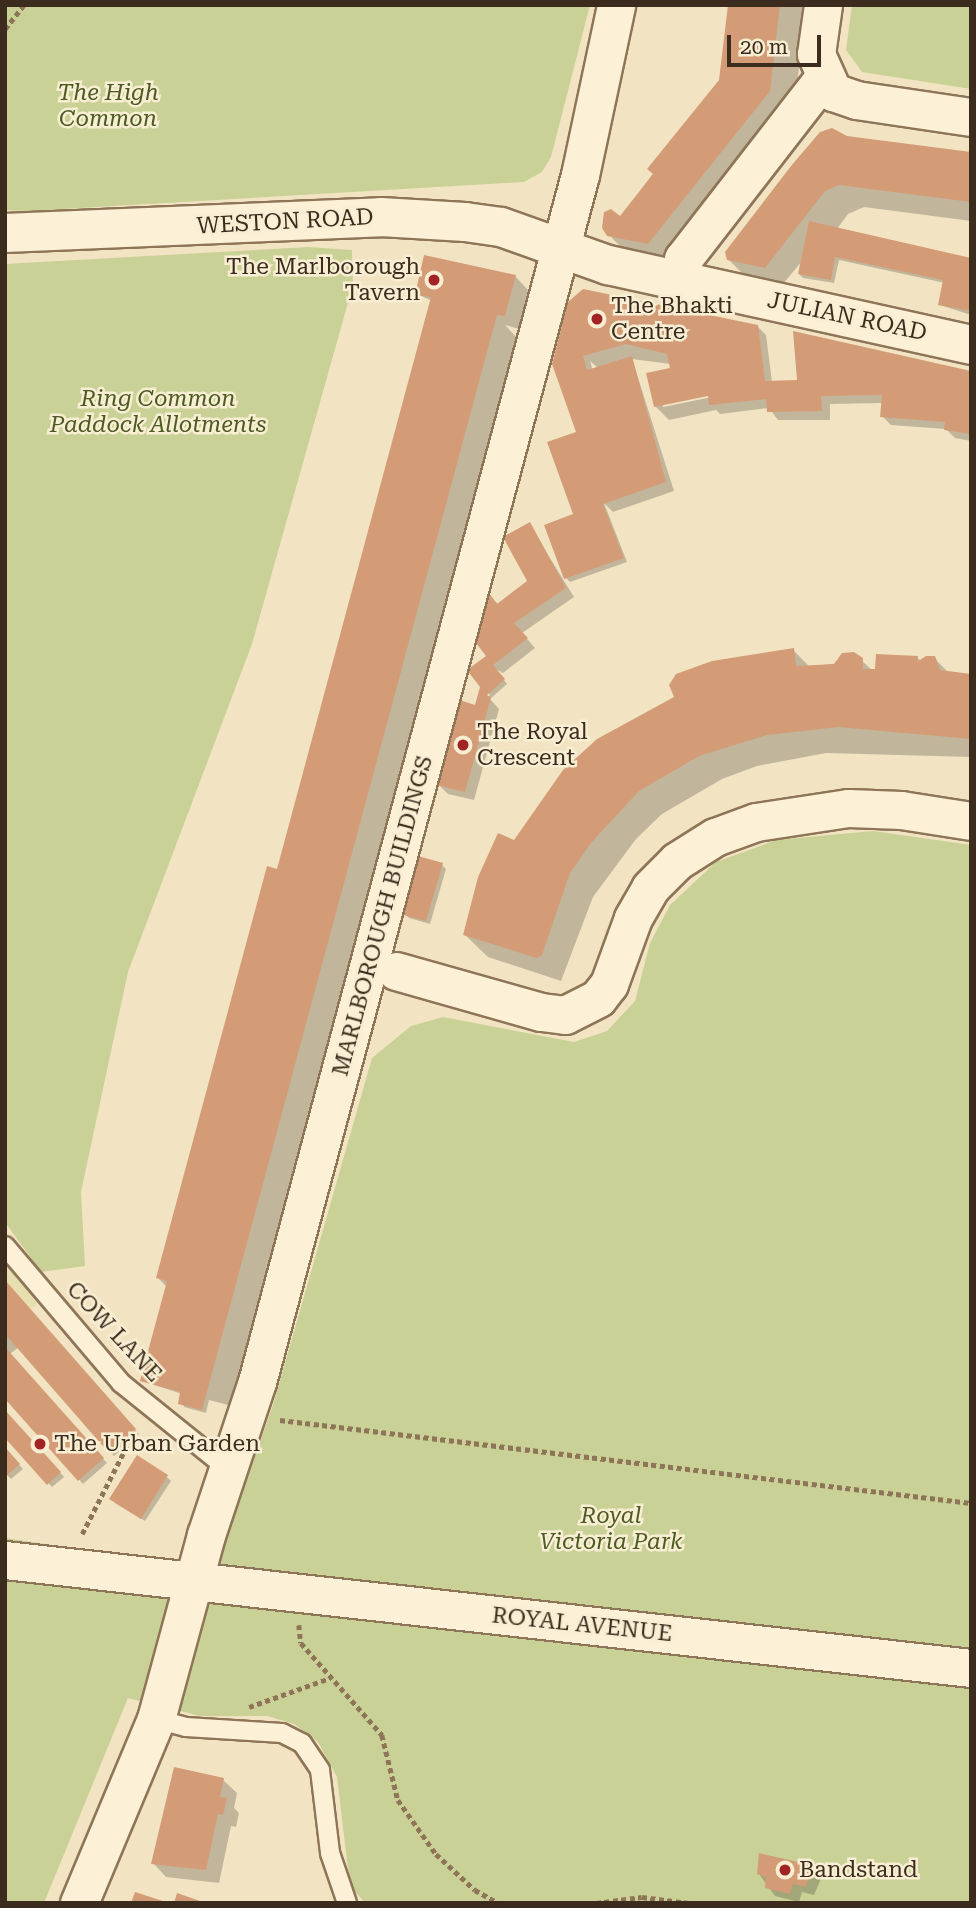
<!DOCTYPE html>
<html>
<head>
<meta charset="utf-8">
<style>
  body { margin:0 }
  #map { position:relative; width:976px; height:1908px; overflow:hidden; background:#f2e4c3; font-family:"Roboto Serif",serif }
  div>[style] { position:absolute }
  .farmland>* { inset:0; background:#e8dfb0 }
  .green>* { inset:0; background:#cad196 }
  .shadow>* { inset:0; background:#0003 }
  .building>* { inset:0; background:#d39c76 }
  .path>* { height:4.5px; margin-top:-2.25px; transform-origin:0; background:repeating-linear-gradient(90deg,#8e7558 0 5px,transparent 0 8.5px) }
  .roads { filter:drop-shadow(2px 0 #8e7558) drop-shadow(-2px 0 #8e7558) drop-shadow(0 2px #8e7558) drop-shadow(0 -2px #8e7558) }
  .service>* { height:18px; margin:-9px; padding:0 9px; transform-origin:9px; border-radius:9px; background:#fcf1d7 }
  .minor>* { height:37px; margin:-18.5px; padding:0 18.5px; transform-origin:18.5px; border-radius:18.5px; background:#fcf1d7 }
  .tertiary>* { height:38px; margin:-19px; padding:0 19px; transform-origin:19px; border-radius:19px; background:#fcf1d7 }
  .dots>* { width:19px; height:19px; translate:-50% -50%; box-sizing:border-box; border:4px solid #f8eed3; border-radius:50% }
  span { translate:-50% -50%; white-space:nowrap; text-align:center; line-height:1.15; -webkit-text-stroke:5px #f8eed3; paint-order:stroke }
  .park-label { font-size:23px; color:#4c5b22; font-style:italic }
  .street-label { font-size:23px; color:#3c2c1d }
  .poi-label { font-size:23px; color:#3c2c1d }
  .right { translate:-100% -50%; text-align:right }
  .left { translate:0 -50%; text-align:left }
  .frame { position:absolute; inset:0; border:7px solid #3c2c1d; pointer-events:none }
  .scale { position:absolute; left:727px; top:35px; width:94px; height:32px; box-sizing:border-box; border:4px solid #3c2c1d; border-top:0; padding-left:9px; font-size:21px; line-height:24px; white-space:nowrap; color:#3c2c1d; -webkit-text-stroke:5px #f8eed3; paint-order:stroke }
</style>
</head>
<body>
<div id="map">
  <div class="farmland">
    <i style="clip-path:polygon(5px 1261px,41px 1300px,5px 1333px)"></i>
  </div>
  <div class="green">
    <i style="clip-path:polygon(5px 5px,590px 5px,551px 157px,542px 172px,524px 182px,28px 211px,5px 210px)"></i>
    <i style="clip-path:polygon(852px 5px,971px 5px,971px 89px,862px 72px,846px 50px)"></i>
    <i style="clip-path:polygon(308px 247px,352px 250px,353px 285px,252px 644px,128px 972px,81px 1192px,85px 1266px,41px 1272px,5px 1222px,5px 264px)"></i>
    <i style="clip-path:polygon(873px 831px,971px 845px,971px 1903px,365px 1903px,350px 1886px,337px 1777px,318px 1742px,294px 1724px,267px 1716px,200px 1716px,128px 1698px,44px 1903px,5px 1903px,5px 1538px,215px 1569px,273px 1405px,372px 1058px,411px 1026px,443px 1017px,574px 1042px,607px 1031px,635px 1001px,650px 943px,670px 905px,716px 862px,776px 840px)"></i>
  </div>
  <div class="shadow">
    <i style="clip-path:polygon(729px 5px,807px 5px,793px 115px,672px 267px,633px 259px,609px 235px,720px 80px)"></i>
    <i style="clip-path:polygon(846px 138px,971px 154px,971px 221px,864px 207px,848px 214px,837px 229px,971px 260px,971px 315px,940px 305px,945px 283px,839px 260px,834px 283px,803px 278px,799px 274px,802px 261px,783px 284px,746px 277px,728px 259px)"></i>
    <i style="clip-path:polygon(515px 276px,528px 290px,519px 329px,505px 325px,519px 340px,232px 1406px,209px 1400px,206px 1413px,184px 1407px,182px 1394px,142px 1381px,167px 1287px,158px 1278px,278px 871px,432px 301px,417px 294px)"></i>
    <i style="clip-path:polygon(evenodd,570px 303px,757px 326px,766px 335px,772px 382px,971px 373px,971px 441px,955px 438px,946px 429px,891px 425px,882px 416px,883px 403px,830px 404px,830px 420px,778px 420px,769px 408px,720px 414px,716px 410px,669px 420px,655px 406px,671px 364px,632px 359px,674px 491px,613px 512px,604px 503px,627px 562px,570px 582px,566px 578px,576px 515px,578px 433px,570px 303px,590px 361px,599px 369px,593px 371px,590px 361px,570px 303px,716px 393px,717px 396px,663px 407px,663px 403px,716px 393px)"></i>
    <i style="clip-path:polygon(529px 524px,574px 597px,522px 633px,535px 648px,503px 673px,496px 669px,507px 684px,490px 699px,499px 709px,474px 800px,448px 794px,439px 785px,476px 707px,490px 695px,470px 671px,488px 656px,490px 596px,499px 605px,529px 581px)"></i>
    <i style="clip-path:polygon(793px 650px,810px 667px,861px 660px,873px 671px,917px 657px,922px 662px,934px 658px,950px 674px,971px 678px,971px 757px,826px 753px,757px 766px,722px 779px,662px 814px,636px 839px,593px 897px,561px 981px,488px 957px,464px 934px,514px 842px)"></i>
    <i style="clip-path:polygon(442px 865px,446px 869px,430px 924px,409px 918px,405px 914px)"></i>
    <i style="clip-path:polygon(5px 1282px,139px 1434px,114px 1456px,19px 1347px,10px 1354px,107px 1463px,83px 1484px,5px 1396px)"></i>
    <i style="clip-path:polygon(5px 1412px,64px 1477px,52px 1487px,5px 1435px)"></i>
    <i style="clip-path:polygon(5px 1449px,23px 1469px,11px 1479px,5px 1473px)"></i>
    <i style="clip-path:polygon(167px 1477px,171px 1481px,145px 1521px,115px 1503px)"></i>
    <i style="clip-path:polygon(223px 1780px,237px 1793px,234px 1808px,239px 1813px,236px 1827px,231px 1826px,219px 1883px,166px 1877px,153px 1863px)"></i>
    <i style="clip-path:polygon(814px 1868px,822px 1876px,814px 1895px,802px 1892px,799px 1902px,775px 1896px,759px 1874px)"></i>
  </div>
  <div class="building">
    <i style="clip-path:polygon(728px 5px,780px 5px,770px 91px,648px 244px,607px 236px,602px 228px,604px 212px,611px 209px,620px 216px,653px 174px,647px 169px,719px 80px)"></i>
    <i style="clip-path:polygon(832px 128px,847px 136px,971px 152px,971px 202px,839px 185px,825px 191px,765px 268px,727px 260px,725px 252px,791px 166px,820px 132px)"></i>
    <i style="clip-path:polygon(809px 221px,971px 258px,971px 311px,938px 305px,943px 280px,835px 257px,831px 280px,798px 274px)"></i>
    <i style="clip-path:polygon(424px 255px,516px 275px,505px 316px,497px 315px,202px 1410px,178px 1404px,180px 1392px,140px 1381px,167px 1281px,156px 1278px,267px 866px,277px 869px,431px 297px,415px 295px)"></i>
    <i style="clip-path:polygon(583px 289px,758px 325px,765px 381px,797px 380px,793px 331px,971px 371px,971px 434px,944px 430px,945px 422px,880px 417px,882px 395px,821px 396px,822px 411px,767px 412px,766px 399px,709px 405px,708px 396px,654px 407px,646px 373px,670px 368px,667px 354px,626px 344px,583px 356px,587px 370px,632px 356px,666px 482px,603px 504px,624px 558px,564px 579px,544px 525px,573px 514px,547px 442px,576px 432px,552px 364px,568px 302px)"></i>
    <i style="clip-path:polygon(530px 522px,566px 588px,514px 623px,528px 638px,493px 665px,505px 679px,487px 695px,491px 698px,465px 792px,437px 785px,460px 700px,475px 705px,480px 687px,467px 670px,486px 656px,476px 643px,489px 593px,497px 604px,527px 581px,503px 537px)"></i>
    <i style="clip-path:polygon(794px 648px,796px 666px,834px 664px,842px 653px,854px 652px,863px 658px,863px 669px,875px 669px,876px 654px,918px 656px,917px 662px,926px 656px,935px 656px,940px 670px,971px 674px,971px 739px,838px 727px,767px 735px,699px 756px,639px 791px,591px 843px,570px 873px,542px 955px,537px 958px,463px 935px,478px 877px,498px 833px,514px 840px,563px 770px,597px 739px,674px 697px,669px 685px,676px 674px,712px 661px)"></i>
    <i style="clip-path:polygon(418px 856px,443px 863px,426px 921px,403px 915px)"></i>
    <i style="clip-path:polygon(5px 1280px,136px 1429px,109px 1453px,5px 1334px)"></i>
    <i style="clip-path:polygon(5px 1347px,104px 1458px,78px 1481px,5px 1399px)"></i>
    <i style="clip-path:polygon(5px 1410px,61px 1472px,47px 1485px,5px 1438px)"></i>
    <i style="clip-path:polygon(5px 1447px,20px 1464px,5px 1477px)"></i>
    <i style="clip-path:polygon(137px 1455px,168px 1475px,141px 1519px,109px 1499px)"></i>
    <i style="clip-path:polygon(174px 1767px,224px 1778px,220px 1797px,227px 1798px,223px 1815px,218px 1814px,206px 1870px,151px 1864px)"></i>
    <i style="clip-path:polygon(759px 1853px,815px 1866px,805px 1887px,793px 1884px,790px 1894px,765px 1888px,766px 1877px,757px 1874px)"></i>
    <i style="clip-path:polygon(135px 1892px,166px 1902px,166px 1903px,131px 1903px)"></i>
    <i style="clip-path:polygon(177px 1893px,203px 1902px,203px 1903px,174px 1903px)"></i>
  </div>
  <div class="path">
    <i style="left:5px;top:29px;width:31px;rotate:-52deg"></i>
    <i style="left:280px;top:1420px;width:696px;rotate:6.85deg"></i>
    <i style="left:82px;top:1534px;width:108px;rotate:-63deg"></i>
    <i style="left:299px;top:1625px;width:18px;rotate:84deg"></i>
    <i style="left:301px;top:1643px;width:123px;rotate:48.6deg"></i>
    <i style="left:382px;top:1735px;width:67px;rotate:76.2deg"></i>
    <i style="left:398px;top:1800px;width:66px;rotate:54.9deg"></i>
    <i style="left:436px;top:1854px;width:53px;rotate:42.7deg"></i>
    <i style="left:475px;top:1890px;width:26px;rotate:29deg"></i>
    <i style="left:249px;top:1707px;width:86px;rotate:-19.7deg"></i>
    <i style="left:596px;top:1903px;width:46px;rotate:-7.4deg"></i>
    <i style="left:642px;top:1897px;width:47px;rotate:7.3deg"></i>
  </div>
  <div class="roads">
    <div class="service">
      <i style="left:5px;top:1246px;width:180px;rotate:49.7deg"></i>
      <i style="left:121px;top:1383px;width:137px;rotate:38.8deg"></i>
      <i style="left:156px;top:1719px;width:31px;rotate:15deg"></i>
      <i style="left:186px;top:1727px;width:96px;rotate:3.6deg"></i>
      <i style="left:282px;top:1733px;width:22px;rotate:27deg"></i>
      <i style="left:302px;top:1743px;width:32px;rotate:56deg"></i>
      <i style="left:320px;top:1770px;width:84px;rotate:83.1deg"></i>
      <i style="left:330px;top:1853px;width:53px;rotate:71.2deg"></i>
    </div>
    <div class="minor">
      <i style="left:823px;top:5px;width:49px;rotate:98.1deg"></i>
      <i style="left:816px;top:54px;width:42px;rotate:65.9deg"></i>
      <i style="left:833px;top:92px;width:24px;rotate:19deg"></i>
      <i style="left:856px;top:100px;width:116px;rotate:8.4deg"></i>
      <i style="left:678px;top:281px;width:23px;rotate:-77deg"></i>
      <i style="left:683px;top:259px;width:230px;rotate:-52.2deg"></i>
      <i style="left:396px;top:971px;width:151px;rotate:15.8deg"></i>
      <i style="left:541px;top:1012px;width:24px;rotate:7deg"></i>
      <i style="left:565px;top:1015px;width:37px;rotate:-27deg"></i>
      <i style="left:598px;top:998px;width:18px;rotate:-52deg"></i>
      <i style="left:609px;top:984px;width:70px;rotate:-70deg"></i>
      <i style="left:633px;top:918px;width:34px;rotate:-60deg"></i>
      <i style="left:650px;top:888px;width:38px;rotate:-45deg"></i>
      <i style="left:677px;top:861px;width:45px;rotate:-32.3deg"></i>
      <i style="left:715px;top:837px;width:44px;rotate:-20.1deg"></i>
      <i style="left:756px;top:822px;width:93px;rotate:-8.7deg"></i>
      <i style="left:848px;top:808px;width:53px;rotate:2.2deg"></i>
      <i style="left:901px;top:810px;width:71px;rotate:8.9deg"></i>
      <i style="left:5px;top:1560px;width:972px;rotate:6.38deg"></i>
      <i style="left:79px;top:1903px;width:199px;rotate:-67.3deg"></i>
      <i style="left:156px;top:1719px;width:191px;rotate:-74.8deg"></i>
      <i style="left:206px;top:1535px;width:161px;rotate:-71.6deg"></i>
      <i style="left:257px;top:1382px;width:1249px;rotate:-75.02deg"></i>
      <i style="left:580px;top:175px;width:174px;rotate:-78deg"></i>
    </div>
    <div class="tertiary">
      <i style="left:5px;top:233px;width:376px;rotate:-2.4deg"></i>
      <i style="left:381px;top:217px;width:84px;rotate:3.4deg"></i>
      <i style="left:465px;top:222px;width:36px;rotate:8deg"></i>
      <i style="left:501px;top:227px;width:114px;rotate:19.6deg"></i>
      <i style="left:608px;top:265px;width:372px;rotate:12.4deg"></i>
    </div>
  </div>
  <div class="dots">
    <i style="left:434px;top:280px;background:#a22324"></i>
    <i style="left:597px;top:319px;background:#a22324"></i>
    <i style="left:463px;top:745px;background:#a22324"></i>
    <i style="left:40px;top:1444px;background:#a22324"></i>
    <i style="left:785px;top:1870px;background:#a22324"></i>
  </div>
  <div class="park-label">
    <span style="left:108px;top:106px">The High<br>Common</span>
    <span style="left:158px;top:412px">Ring Common<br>Paddock Allotments</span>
    <span style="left:611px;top:1529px">Royal<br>Victoria Park</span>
  </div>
  <div class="street-label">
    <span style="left:285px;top:222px;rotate:-3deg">WESTON ROAD</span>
    <span style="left:847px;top:317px;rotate:12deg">JULIAN ROAD</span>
    <span style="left:383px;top:916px;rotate:-75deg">MARLBOROUGH BUILDINGS</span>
    <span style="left:114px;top:1332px;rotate:47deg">COW LANE</span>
    <span style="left:582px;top:1625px;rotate:6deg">ROYAL AVENUE</span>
  </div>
  <div class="poi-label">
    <span class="right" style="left:420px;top:280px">The Marlborough<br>Tavern</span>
    <span class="left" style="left:611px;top:319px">The Bhakti<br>Centre</span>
    <span class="left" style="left:477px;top:745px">The Royal<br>Crescent</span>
    <span class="left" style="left:54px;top:1444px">The Urban Garden</span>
    <span class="left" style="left:799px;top:1870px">Bandstand</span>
  </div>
  <div class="frame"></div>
  <div class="scale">20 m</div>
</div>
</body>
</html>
